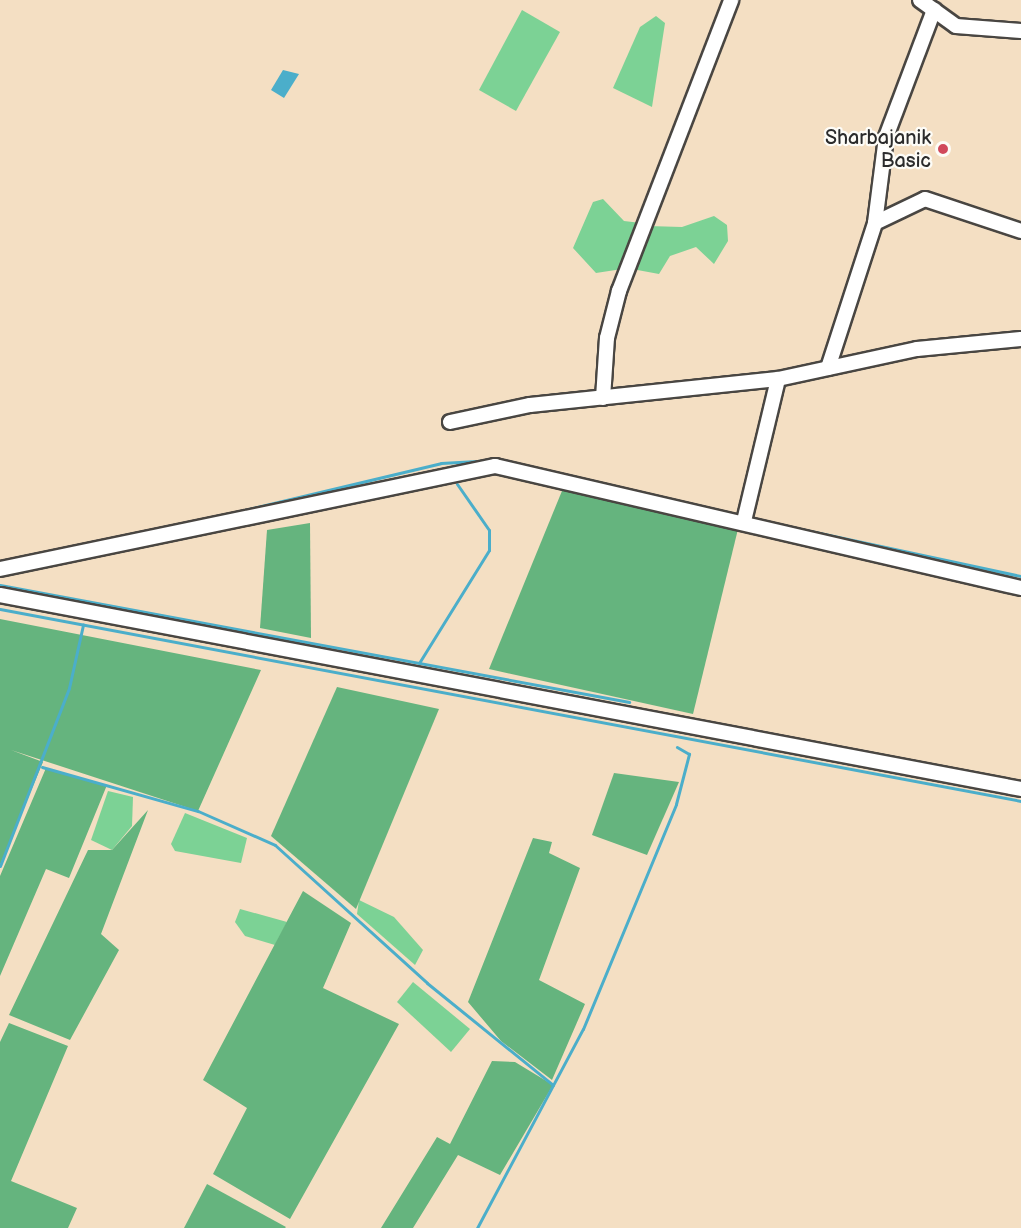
<!DOCTYPE html>
<html>
<head>
<meta charset="utf-8">
<style>
  body { margin:0 }
  #map { position:relative; width:1021px; height:1228px; overflow:hidden; background:#f4dfc3; font-family:"Balsamiq Sans",sans-serif }
  div>[style] { position:absolute }
  .green>* { inset:0; background:#7cd295 }
  .forest>* { inset:0; background:#65b47e }
  .water>* { inset:0; background:#4baeca }
  .stream>* { height:3px; margin:-1.5px; padding:0 1.5px; transform-origin:1.5px; border-radius:1.5px; background:#4baeca }
  .roads { filter:drop-shadow(2px 0 #494642) drop-shadow(-2px 0 #494642) drop-shadow(0 2px #494642) drop-shadow(0 -2px #494642) }
  .minor>* { height:14px; margin:-7px; padding:0 7px; transform-origin:7px; border-radius:7px; background:#fff }
  .dots>* { width:16px; height:16px; translate:-50% -50%; box-sizing:border-box; border:3px solid #fdfcf7; border-radius:50% }
  span { translate:-50% -50%; white-space:nowrap; text-align:center; line-height:1.15; -webkit-text-stroke:4.5px #fdfcf7; paint-order:stroke }
  .poi-label { font-size:20px; color:#2b2b2b }
  .right { translate:-100% -50%; text-align:right }
</style>
</head>
<body>
<div id="map">
  <div class="green">
    <i style="clip-path:polygon(522px 10px,560px 32px,516px 111px,479px 90px)"></i>
    <i style="clip-path:polygon(656px 16px,665px 23px,652px 107px,613px 88px,640px 27px)"></i>
    <i style="clip-path:polygon(603px 199px,624px 221px,641px 223px,622px 269px,596px 273px,573px 248px,593px 202px)"></i>
    <i style="clip-path:polygon(714px 216px,727px 225px,728px 241px,714px 264px,696px 247px,670px 256px,659px 274px,632px 269px,648px 226px,682px 227px)"></i>
    <i style="clip-path:polygon(108px 791px,133px 797px,132px 826px,112px 850px,91px 840px)"></i>
    <i style="clip-path:polygon(185px 813px,247px 838px,241px 863px,175px 851px,171px 844px)"></i>
    <i style="clip-path:polygon(359px 900px,394px 917px,423px 950px,415px 965px,357px 914px)"></i>
    <i style="clip-path:polygon(240px 909px,287px 922px,275px 945px,245px 936px,235px 922px)"></i>
    <i style="clip-path:polygon(413px 982px,470px 1029px,451px 1052px,397px 1002px)"></i>
  </div>
  <div class="forest">
    <i style="clip-path:polygon(564px 486px,738px 529px,693px 714px,489px 669px)"></i>
    <i style="clip-path:polygon(310px 523px,311px 638px,260px 628px,267px 530px)"></i>
    <i style="clip-path:polygon(0 619px,261px 670px,198px 811px,11px 750px,43px 762px,0 865px)"></i>
    <i style="clip-path:polygon(337px 687px,439px 709px,356px 909px,271px 836px)"></i>
    <i style="clip-path:polygon(46px 768px,107px 785px,69px 878px,46px 869px,0 976px,0 876px)"></i>
    <i style="clip-path:polygon(614px 773px,679px 782px,647px 855px,592px 835px)"></i>
    <i style="clip-path:polygon(148px 810px,101px 934px,119px 950px,70px 1040px,9px 1015px,88px 850px,112px 850px)"></i>
    <i style="clip-path:polygon(533px 838px,552px 842px,549px 853px,580px 868px,539px 980px,585px 1004px,552px 1080px,501px 1041px,468px 1002px)"></i>
    <i style="clip-path:polygon(303px 891px,351px 923px,323px 988px,399px 1024px,290px 1219px,213px 1174px,247px 1108px,203px 1080px)"></i>
    <i style="clip-path:polygon(9px 1023px,68px 1046px,11px 1181px,77px 1208px,68px 1228px,0 1228px,0 1042px)"></i>
    <i style="clip-path:polygon(492px 1061px,515px 1062px,553px 1085px,500px 1175px,458px 1155px,413px 1228px,381px 1228px,437px 1137px,450px 1144px)"></i>
    <i style="clip-path:polygon(207px 1184px,286px 1227px,285px 1228px,184px 1228px)"></i>
  </div>
  <div class="water">
    <i style="clip-path:polygon(283px 70px,299px 74px,284px 98px,271px 90px)"></i>
  </div>
  <div class="stream">
    <i style="left:211px;top:518px;width:236px;rotate:-13.4deg"></i>
    <i style="left:441px;top:463px;width:54px;rotate:-3.2deg"></i>
    <i style="left:750px;top:518px;width:277px;rotate:12.1deg"></i>
    <i style="left:0;top:585px;width:640px;rotate:10.54deg"></i>
    <i style="left:0;top:609px;width:1039px;rotate:10.65deg"></i>
    <i style="left:419px;top:663px;width:133px;rotate:-58.2deg"></i>
    <i style="left:489px;top:550px;width:20px;rotate:-90deg"></i>
    <i style="left:489px;top:530px;width:56px;rotate:-124.8deg"></i>
    <i style="left:42px;top:767px;width:162px;rotate:15.8deg"></i>
    <i style="left:198px;top:811px;width:84px;rotate:23.8deg"></i>
    <i style="left:275px;top:845px;width:205px;rotate:42.2deg"></i>
    <i style="left:427px;top:983px;width:162px;rotate:39deg"></i>
    <i style="left:0;top:866px;width:191px;rotate:-68.8deg"></i>
    <i style="left:69px;top:688px;width:65px;rotate:-77.5deg"></i>
    <i style="left:477px;top:1228px;width:225px;rotate:-62deg"></i>
    <i style="left:583px;top:1029px;width:243px;rotate:-67.5deg"></i>
    <i style="left:676px;top:804px;width:52px;rotate:-75.4deg"></i>
    <i style="left:689px;top:754px;width:14px;rotate:-150deg"></i>
  </div>
  <div class="roads">
    <div class="minor">
      <i style="left:920px;top:0;width:44px;rotate:35.8deg"></i>
      <i style="left:956px;top:26px;width:65px;rotate:4.4deg"></i>
      <i style="left:875px;top:223px;width:55px;rotate:-25.6deg"></i>
      <i style="left:925px;top:199px;width:101px;rotate:18.4deg"></i>
      <i style="left:828px;top:368px;width:152px;rotate:-72deg"></i>
      <i style="left:875px;top:223px;width:87px;rotate:-82.7deg"></i>
      <i style="left:886px;top:137px;width:136px;rotate:-69.3deg"></i>
      <i style="left:603px;top:398px;width:60px;rotate:-86.2deg"></i>
      <i style="left:607px;top:338px;width:49px;rotate:-75.7deg"></i>
      <i style="left:619px;top:291px;width:312px;rotate:-68.9deg"></i>
      <i style="left:450px;top:422px;width:82px;rotate:-12deg"></i>
      <i style="left:530px;top:405px;width:249px;rotate:-6deg"></i>
      <i style="left:778px;top:379px;width:142px;rotate:-12.2deg"></i>
      <i style="left:917px;top:349px;width:104px;rotate:-5.5deg"></i>
      <i style="left:744px;top:521px;width:146px;rotate:-76.5deg"></i>
      <i style="left:0;top:569px;width:506px;rotate:-11.75deg"></i>
      <i style="left:495px;top:466px;width:540px;rotate:13.06deg"></i>
      <i style="left:0;top:595px;width:1039px;rotate:10.76deg"></i>
    </div>
  </div>
  <div class="dots">
    <i style="left:943px;top:149px;background:#d1495b"></i>
  </div>
  <div class="poi-label">
    <span class="right" style="left:931px;top:150px">Sharbajanik<br>Basic</span>
  </div>
</div>
</body>
</html>
